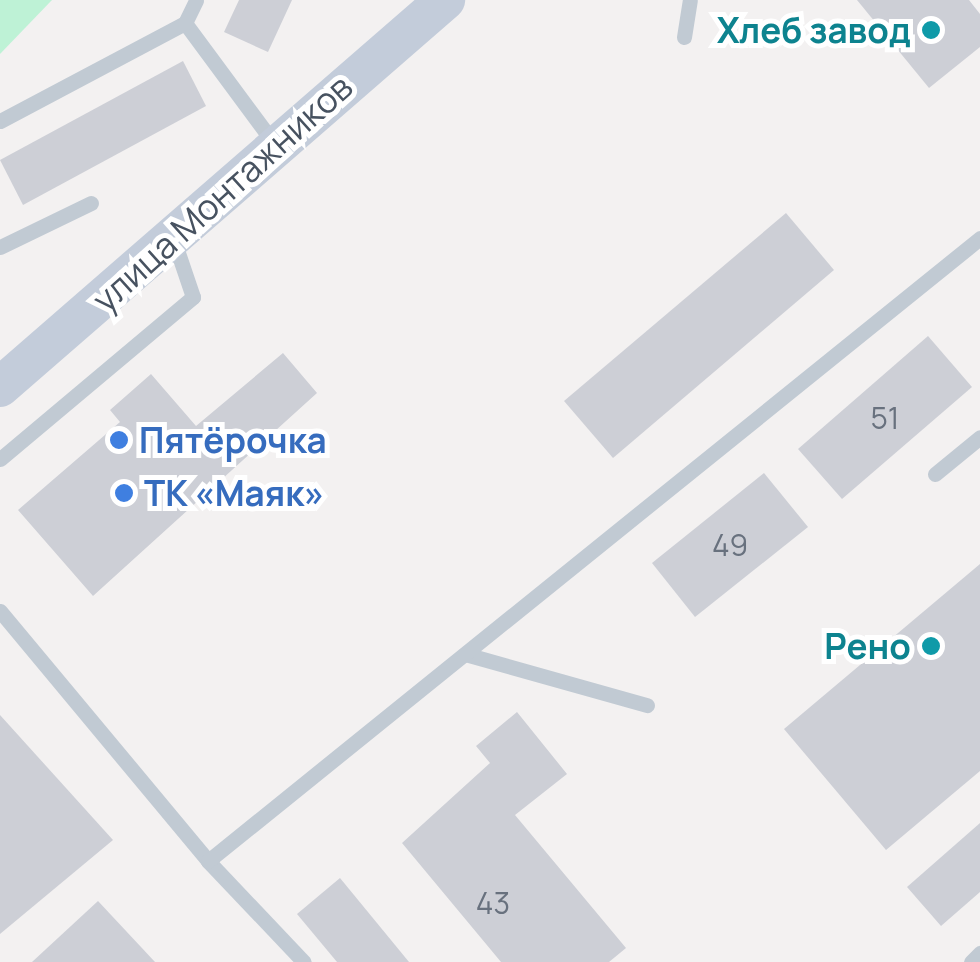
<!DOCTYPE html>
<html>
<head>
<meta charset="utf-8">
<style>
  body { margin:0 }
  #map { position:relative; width:980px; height:962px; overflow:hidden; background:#f3f1f1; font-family:Manrope,sans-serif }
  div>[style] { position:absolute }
  .green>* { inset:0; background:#bef2d6 }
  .building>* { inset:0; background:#cdcfd6 }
  .lane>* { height:15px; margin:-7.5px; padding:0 7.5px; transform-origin:7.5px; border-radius:7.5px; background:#c1cad3 }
  .secondary>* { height:40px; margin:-20px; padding:0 20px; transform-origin:20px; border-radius:20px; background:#c3ccda }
  .dots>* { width:28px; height:28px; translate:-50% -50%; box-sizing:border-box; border:5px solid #fff; border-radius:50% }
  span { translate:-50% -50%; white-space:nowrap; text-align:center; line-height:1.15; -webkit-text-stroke:10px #fff; paint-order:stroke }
  .number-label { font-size:30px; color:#68717e }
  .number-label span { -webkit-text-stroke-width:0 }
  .culture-label { font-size:35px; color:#0d838f; font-weight:700 }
  .right { translate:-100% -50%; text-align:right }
  .street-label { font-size:35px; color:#475260 }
  .shop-label { font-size:35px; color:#366cbe; font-weight:700 }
  .left { translate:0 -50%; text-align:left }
</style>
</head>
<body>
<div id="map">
  <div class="green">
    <i style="clip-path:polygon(0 0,52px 0,0 54px)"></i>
  </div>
  <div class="building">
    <i style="clip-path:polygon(239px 0,292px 0,268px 52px,224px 32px)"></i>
    <i style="clip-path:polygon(857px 0,969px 0,980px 14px,980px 47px,929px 88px)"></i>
    <i style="clip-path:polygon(183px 61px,206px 106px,23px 205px,0 160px)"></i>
    <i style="clip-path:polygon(786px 213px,834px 270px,613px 458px,564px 401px)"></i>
    <i style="clip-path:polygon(928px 336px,972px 387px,842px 499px,798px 449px)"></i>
    <i style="clip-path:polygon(283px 353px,317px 393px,93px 596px,18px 510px,120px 422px,110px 410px,151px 374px,196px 426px)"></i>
    <i style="clip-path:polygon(764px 473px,808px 527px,695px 617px,652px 563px)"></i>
    <i style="clip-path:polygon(980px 564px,980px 771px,886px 850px,784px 729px)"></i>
    <i style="clip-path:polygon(517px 712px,567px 774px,515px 815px,626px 948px,609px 962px,501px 962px,402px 843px,490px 763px,476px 746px)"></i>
    <i style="clip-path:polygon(0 715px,113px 840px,0 934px)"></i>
    <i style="clip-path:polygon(980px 823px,980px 892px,941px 926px,907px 887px)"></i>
    <i style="clip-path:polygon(340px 878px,409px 962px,337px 962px,297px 914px)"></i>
    <i style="clip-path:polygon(98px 901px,155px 962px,32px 962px)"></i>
  </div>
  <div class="lane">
    <i style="left:185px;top:23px;width:148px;rotate:53.5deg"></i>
    <i style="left:684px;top:37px;width:37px;rotate:-81deg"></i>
    <i style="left:0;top:121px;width:209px;rotate:-27.9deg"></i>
    <i style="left:185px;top:23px;width:25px;rotate:-64deg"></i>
    <i style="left:0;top:247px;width:101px;rotate:-25.8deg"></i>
    <i style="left:0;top:459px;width:252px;rotate:-40deg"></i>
    <i style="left:193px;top:297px;width:59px;rotate:-108.7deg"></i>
    <i style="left:935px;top:474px;width:58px;rotate:-39.4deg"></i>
    <i style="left:0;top:611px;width:325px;rotate:50.2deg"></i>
    <i style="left:208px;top:861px;width:139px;rotate:46.5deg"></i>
    <i style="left:465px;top:654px;width:189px;rotate:15.7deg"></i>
    <i style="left:208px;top:861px;width:992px;rotate:-38.9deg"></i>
    <i style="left:971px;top:962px;width:13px;rotate:-45deg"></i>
  </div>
  <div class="secondary">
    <i style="left:0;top:387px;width:590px;rotate:-41.01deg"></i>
  </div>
  <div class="dots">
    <i style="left:931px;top:30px;background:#0f9aa8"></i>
    <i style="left:119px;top:440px;background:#3f7fe0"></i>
    <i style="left:124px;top:493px;background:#3f7fe0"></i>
    <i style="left:931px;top:646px;background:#0f9aa8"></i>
  </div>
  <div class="number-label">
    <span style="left:885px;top:418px">51</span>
    <span style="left:730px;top:545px">49</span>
    <span style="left:493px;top:903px">43</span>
  </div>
  <div class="culture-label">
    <span class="right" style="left:911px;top:30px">Хлеб завод</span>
    <span class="right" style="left:911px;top:646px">Рено</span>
  </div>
  <div class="street-label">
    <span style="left:222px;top:193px;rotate:-42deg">улица Монтажников</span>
  </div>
  <div class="shop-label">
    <span class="left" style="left:139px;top:440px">Пятёрочка</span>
    <span class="left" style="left:144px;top:493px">ТК «Маяк»</span>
  </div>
</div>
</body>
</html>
